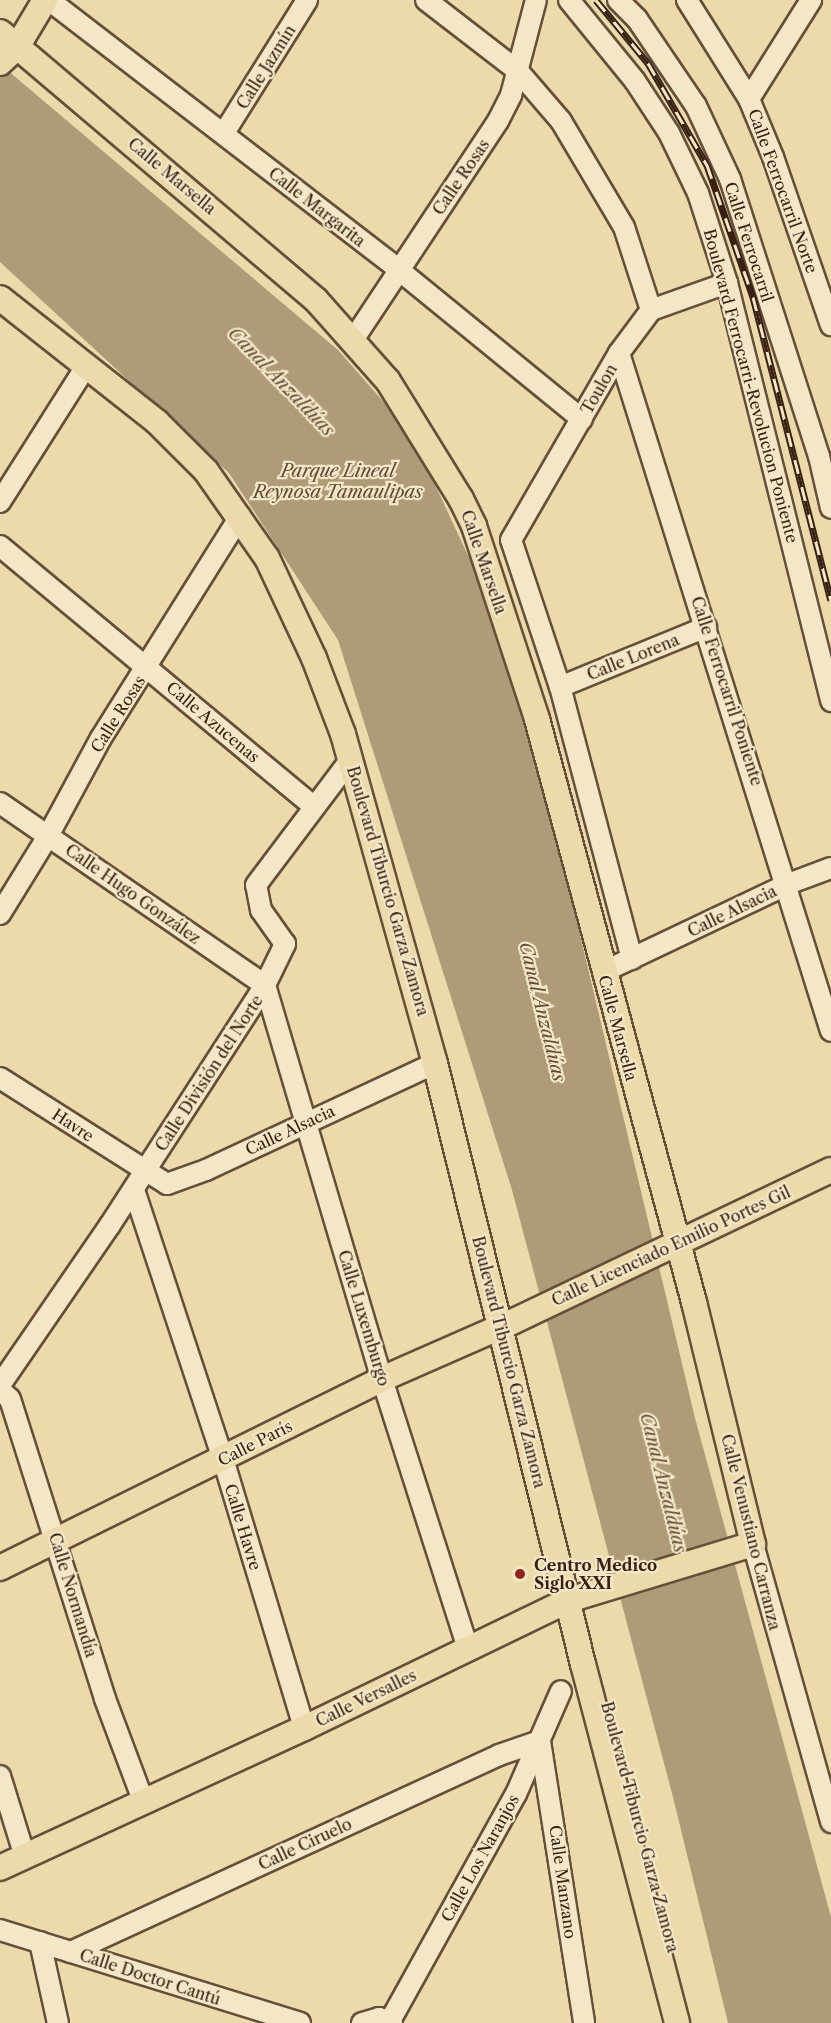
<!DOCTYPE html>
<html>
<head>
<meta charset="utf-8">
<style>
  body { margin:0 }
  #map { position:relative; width:831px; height:2023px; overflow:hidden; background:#eddaaa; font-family:"Libre Caslon Text",serif }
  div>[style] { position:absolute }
  .water>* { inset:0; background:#af9b77 }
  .roads { filter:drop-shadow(2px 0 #654f3a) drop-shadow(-2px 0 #654f3a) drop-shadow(0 2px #654f3a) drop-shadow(0 -2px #654f3a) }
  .minor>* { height:20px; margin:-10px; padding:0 10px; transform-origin:10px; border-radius:10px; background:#f3e7c8 }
  .major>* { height:24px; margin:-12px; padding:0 12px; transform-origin:12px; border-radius:12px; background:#eddaaa }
  .rail>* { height:7px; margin-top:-3.5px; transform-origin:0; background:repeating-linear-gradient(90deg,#f3e7c8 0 14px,#382114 0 28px); box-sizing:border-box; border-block:2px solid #382114 }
  .dots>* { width:16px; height:16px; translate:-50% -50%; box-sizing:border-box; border:3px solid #f3e7c8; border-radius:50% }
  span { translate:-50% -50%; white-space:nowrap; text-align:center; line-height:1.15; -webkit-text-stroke:4.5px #f3e7c8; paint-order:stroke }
  .street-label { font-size:16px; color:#382114 }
  .poi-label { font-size:16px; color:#382114; font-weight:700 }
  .left { translate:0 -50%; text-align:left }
  .water-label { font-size:18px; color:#624c37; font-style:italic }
</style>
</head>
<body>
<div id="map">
  <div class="water">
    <i style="clip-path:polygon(0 64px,338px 350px,411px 433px,490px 603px,531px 729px,695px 1418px,831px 1917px,831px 2023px,728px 2023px,673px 1797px,512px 1190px,338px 640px,229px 473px,0 262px)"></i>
  </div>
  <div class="roads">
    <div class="minor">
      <i style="left:49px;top:0;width:442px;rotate:37.6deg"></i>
      <i style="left:399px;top:270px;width:236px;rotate:39.2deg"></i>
      <i style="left:426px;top:0;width:116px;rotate:37.7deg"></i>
      <i style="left:518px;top:71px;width:66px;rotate:49.3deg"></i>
      <i style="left:561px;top:121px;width:123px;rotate:59.3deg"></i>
      <i style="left:624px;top:227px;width:87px;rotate:72deg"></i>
      <i style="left:569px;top:0;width:104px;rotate:50.8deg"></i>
      <i style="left:635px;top:81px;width:62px;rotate:56.8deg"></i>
      <i style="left:669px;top:133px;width:67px;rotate:64.2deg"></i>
      <i style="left:698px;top:193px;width:95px;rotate:72.1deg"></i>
      <i style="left:727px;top:283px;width:431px;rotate:76deg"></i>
      <i style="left:618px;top:0;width:27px;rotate:45deg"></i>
      <i style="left:637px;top:19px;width:105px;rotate:55.9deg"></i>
      <i style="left:696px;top:106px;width:81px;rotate:65deg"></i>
      <i style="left:730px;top:179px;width:291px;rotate:72.2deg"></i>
      <i style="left:819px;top:456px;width:53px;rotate:77deg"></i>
      <i style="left:687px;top:0;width:117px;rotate:57.9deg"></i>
      <i style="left:749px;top:99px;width:63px;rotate:67.5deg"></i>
      <i style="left:773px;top:157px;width:178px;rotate:71deg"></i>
      <i style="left:749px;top:99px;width:117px;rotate:-57.9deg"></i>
      <i style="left:224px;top:133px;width:157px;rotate:-58deg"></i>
      <i style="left:353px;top:340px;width:263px;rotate:-56.5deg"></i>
      <i style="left:498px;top:121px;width:29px;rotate:-63deg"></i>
      <i style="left:511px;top:95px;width:98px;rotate:-75.3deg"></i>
      <i style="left:619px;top:353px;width:710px;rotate:72.64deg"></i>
      <i style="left:0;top:502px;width:162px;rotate:-57.6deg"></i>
      <i style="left:0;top:546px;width:408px;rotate:39.7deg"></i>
      <i style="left:560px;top:687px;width:158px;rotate:-22.3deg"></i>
      <i style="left:0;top:803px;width:321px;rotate:34.5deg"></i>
      <i style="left:0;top:914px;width:92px;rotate:-58.4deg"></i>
      <i style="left:48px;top:836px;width:111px;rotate:-61.6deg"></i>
      <i style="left:101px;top:738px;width:262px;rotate:-57.9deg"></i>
      <i style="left:632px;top:959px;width:281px;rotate:-104.8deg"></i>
      <i style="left:560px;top:687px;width:155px;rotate:-108.4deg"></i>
      <i style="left:511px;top:540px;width:216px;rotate:-60deg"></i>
      <i style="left:619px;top:353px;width:54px;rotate:-53.3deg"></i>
      <i style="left:651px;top:310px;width:81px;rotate:-19.6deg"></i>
      <i style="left:603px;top:972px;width:205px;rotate:-25.4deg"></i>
      <i style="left:788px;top:884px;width:46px;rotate:-20.4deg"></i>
      <i style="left:265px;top:985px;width:411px;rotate:73.5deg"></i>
      <i style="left:382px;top:1379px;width:282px;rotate:72.3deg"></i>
      <i style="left:0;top:1078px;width:198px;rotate:32.4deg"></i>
      <i style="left:167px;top:1184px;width:41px;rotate:-19.7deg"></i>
      <i style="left:206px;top:1170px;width:253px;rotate:-25deg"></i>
      <i style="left:134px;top:1190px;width:283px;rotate:71.7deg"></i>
      <i style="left:223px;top:1459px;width:281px;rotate:73.2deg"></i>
      <i style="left:0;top:1385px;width:194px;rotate:-55.5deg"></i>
      <i style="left:110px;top:1225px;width:286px;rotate:-57.1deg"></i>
      <i style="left:265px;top:985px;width:46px;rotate:-64deg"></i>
      <i style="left:285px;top:944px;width:42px;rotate:-125.2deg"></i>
      <i style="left:261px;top:910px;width:25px;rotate:-101deg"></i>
      <i style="left:256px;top:885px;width:158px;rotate:-53deg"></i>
      <i style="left:0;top:1390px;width:13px;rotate:42deg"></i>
      <i style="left:10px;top:1399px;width:315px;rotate:72.4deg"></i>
      <i style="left:105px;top:1699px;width:111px;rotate:69.4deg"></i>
      <i style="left:753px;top:1544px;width:289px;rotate:74.3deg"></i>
      <i style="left:0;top:1776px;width:85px;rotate:72.8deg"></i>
      <i style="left:0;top:1930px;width:314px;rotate:17.2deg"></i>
      <i style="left:40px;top:1942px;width:83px;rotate:77.5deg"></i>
      <i style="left:71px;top:1952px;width:471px;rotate:-24.7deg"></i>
      <i style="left:499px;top:1755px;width:43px;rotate:-18.9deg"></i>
      <i style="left:540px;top:1741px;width:285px;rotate:81.1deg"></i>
      <i style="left:390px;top:2021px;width:260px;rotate:-61deg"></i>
      <i style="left:516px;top:1794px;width:112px;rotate:-66.4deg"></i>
      <i style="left:362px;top:2023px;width:18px;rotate:-16deg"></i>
      <i style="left:379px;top:2018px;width:14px;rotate:21deg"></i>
    </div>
    <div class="major">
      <i style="left:0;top:32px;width:414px;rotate:40.3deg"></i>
      <i style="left:316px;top:300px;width:108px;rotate:48.4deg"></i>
      <i style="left:388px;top:381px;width:139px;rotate:58.3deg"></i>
      <i style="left:461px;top:499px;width:30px;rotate:64deg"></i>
      <i style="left:474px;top:526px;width:203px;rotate:71.9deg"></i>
      <i style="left:537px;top:719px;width:604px;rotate:74.93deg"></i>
      <i style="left:694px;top:1302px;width:249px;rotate:76.3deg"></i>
      <i style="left:753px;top:1544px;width:192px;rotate:163.1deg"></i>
      <i style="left:569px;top:1600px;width:294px;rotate:154.2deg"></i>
      <i style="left:304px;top:1728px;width:335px;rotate:155.3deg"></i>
      <i style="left:0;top:63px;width:23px;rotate:-43deg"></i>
      <i style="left:17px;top:47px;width:55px;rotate:-59.2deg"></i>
      <i style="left:0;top:298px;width:200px;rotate:38.3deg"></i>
      <i style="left:157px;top:422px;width:69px;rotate:45deg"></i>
      <i style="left:206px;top:471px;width:106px;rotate:55deg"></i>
      <i style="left:267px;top:558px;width:110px;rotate:64.8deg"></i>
      <i style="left:314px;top:658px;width:81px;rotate:69.1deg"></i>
      <i style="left:343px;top:734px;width:342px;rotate:74.4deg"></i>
      <i style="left:435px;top:1063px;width:619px;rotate:76.17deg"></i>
      <i style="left:583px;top:1664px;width:371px;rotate:75.3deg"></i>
      <i style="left:0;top:1568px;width:426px;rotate:-26.3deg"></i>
      <i style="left:382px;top:1379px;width:142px;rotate:-23.7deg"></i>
      <i style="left:512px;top:1322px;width:353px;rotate:-25.5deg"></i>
    </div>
  </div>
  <div class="rail">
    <i style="left:596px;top:0;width:82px;rotate:50.5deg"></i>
    <i style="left:648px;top:63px;width:118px;rotate:60deg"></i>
    <i style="left:707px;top:165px;width:140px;rotate:70.8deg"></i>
    <i style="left:753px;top:297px;width:313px;rotate:75.6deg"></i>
  </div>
  <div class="dots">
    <i style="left:520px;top:1574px;background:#8f2418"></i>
  </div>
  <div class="street-label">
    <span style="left:266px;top:67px;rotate:-58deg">Calle Jazmín</span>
    <span style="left:172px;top:176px;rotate:40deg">Calle Marsella</span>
    <span style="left:461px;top:177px;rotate:-56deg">Calle Rosas</span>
    <span style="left:783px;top:191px;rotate:70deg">Calle Ferrocarril Norte</span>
    <span style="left:317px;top:207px;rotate:38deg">Calle Margarita</span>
    <span style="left:749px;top:242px;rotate:72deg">Calle Ferrocarril</span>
    <span style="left:751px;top:386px;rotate:75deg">Boulevard Ferrocarri-Revolucion Poniente</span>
    <span style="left:599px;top:389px;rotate:-60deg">Toulon</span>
    <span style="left:484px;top:562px;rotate:71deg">Calle Marsella</span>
    <span style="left:633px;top:657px;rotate:-22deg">Calle Lorena</span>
    <span style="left:727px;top:691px;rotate:72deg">Calle Ferrocarril Poniente</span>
    <span style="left:118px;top:714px;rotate:-58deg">Calle Rosas</span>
    <span style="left:213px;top:722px;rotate:40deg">Calle Azucenas</span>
    <span style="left:388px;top:891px;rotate:74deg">Boulevard Tiburcio Garza Zamora</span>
    <span style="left:133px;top:894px;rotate:35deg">Calle Hugo González</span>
    <span style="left:732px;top:911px;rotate:-26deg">Calle Alsacia</span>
    <span style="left:618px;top:1028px;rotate:75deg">Calle Marsella</span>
    <span style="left:209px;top:1073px;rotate:-57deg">Calle División del Norte</span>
    <span style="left:73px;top:1125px;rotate:33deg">Havre</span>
    <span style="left:290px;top:1130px;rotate:-25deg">Calle Alsacia</span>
    <span style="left:671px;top:1246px;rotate:-25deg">Calle Licenciado Emilio Portes Gil</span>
    <span style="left:364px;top:1318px;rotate:73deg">Calle Luxemburgo</span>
    <span style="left:509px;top:1362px;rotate:76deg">Boulevard Tiburcio Garza Zamora</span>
    <span style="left:255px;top:1443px;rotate:-27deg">Calle París</span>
    <span style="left:243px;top:1527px;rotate:73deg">Calle Havre</span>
    <span style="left:751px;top:1532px;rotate:76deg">Calle Venustiano Carranza</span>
    <span style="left:73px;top:1595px;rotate:73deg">Calle Normandía</span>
    <span style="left:366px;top:1698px;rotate:-26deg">Calle Versalles</span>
    <span style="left:640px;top:1827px;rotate:75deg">Boulevard Tiburcio Garza Zamora</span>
    <span style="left:305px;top:1844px;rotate:-25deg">Calle Ciruelo</span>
    <span style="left:480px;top:1858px;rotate:-61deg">Calle Los Naranjos</span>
    <span style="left:563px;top:1882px;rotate:82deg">Calle Manzano</span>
    <span style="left:150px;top:1977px;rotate:18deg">Calle Doctor Cantú</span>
  </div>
  <div class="poi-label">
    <span class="left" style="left:534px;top:1574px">Centro Medico<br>Siglo XXI</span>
  </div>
  <div class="water-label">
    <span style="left:281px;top:382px;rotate:46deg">Canal Anzaldúas</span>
    <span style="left:338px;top:482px">Parque Lineal<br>Reynosa Tamaulipas</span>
    <span style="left:542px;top:1012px;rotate:76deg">Canal Anzaldúas</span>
    <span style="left:663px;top:1483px;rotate:76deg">Canal Anzaldúas</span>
  </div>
</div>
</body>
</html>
